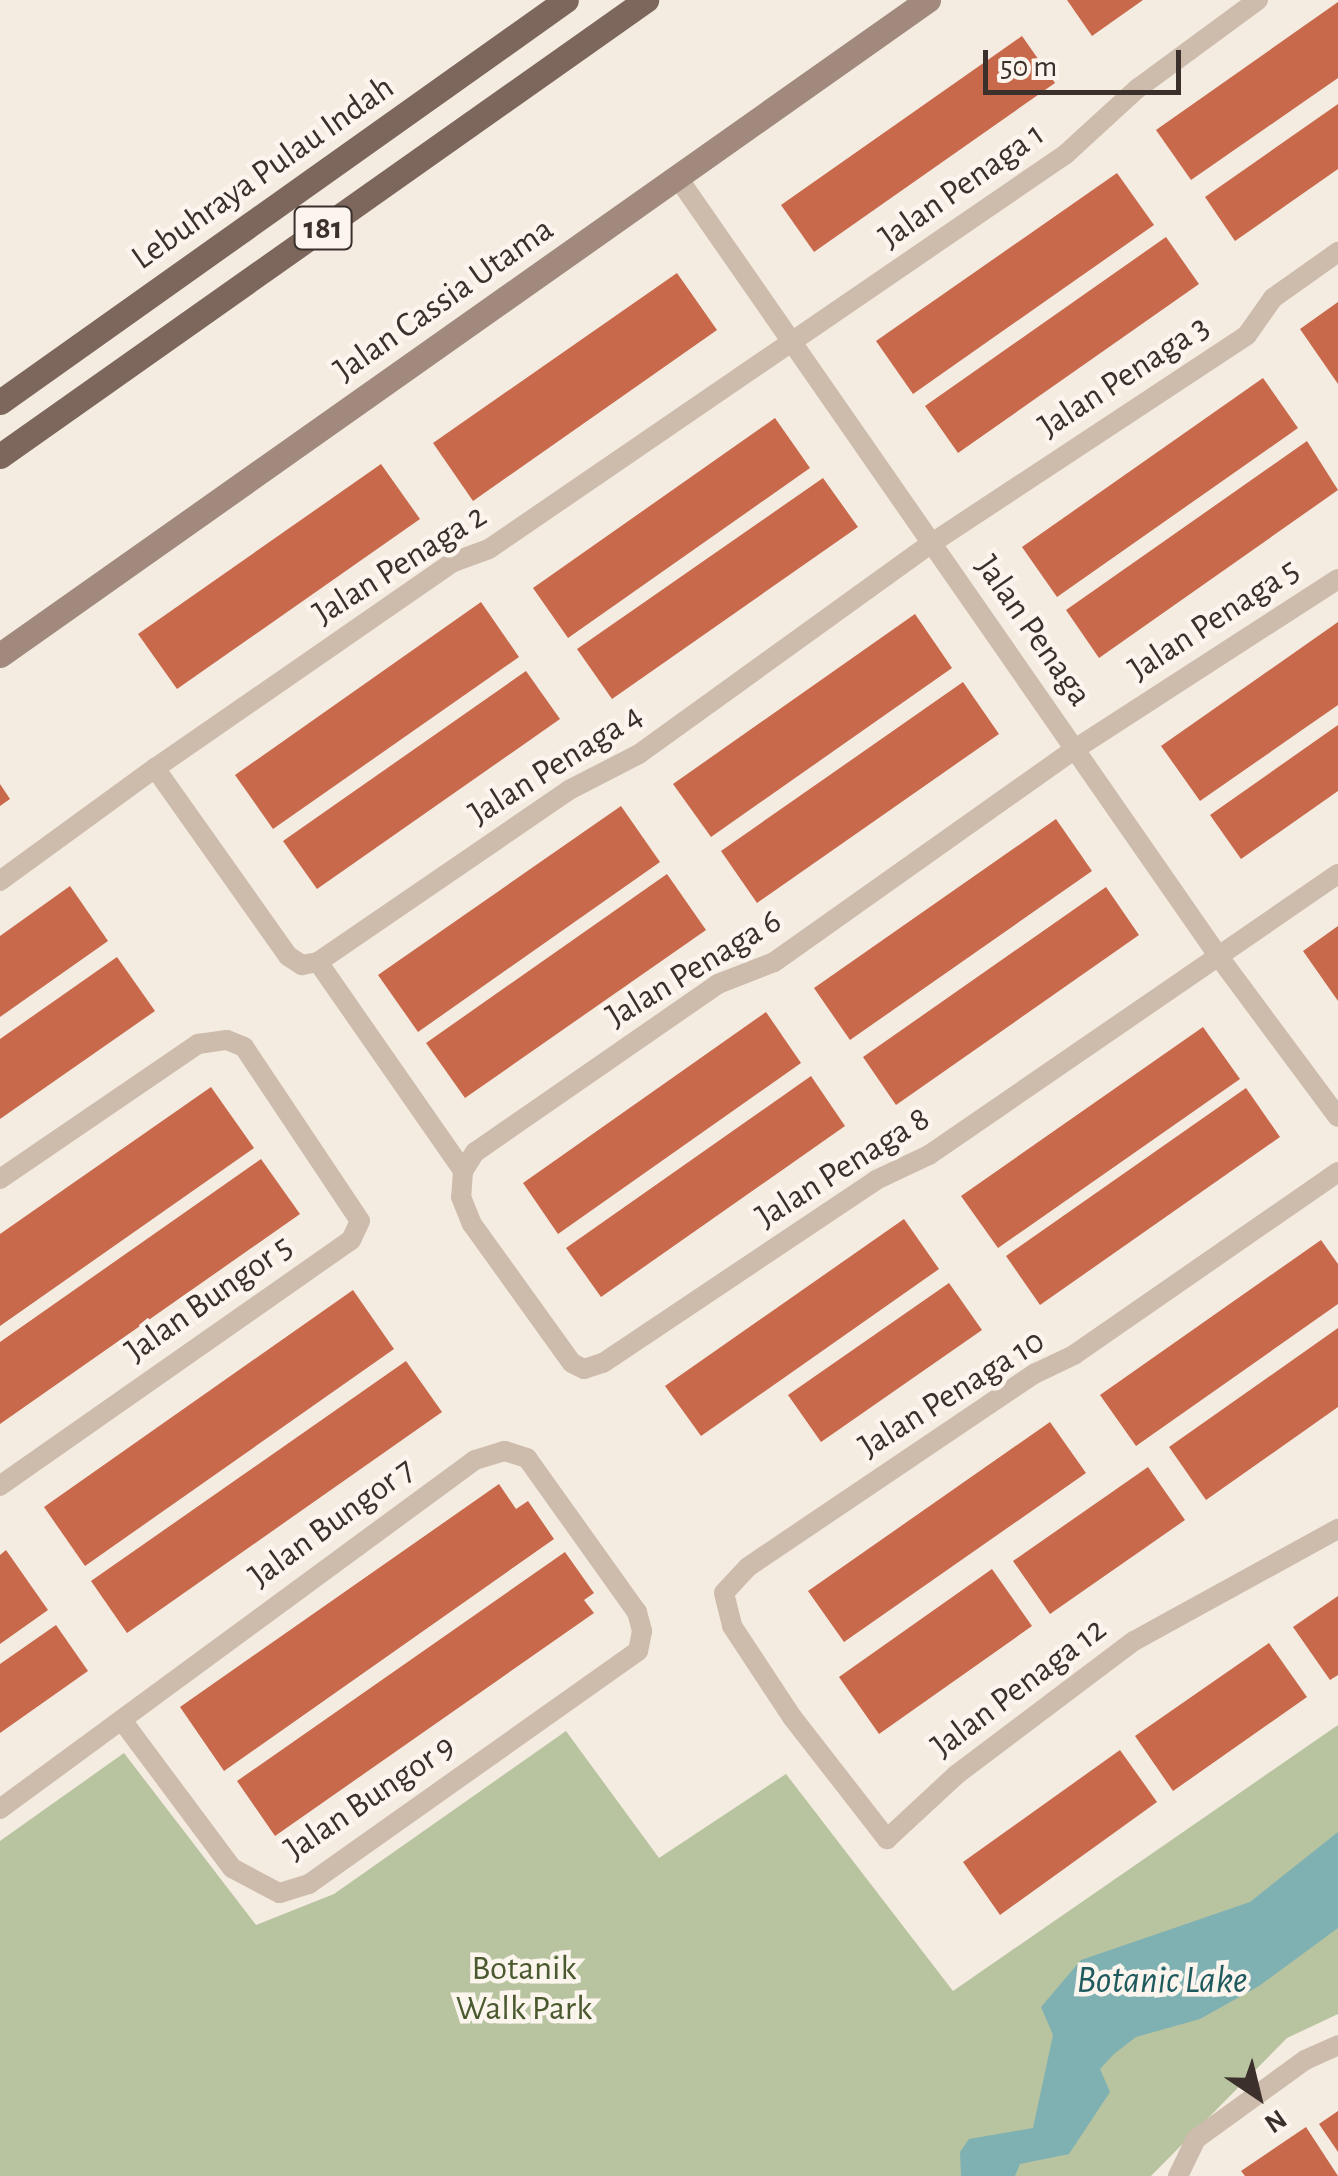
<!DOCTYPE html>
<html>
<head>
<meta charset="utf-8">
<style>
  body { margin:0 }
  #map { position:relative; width:1338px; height:2176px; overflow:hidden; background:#f4ebe1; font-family:"Alegreya Sans",sans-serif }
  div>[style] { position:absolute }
  .green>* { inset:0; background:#b8c4a0 }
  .water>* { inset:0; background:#7fb0b2 }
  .building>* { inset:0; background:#c8694b }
  .street>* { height:20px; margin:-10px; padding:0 10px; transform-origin:10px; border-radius:10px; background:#cdbbac }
  .secondary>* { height:25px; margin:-12.5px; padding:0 12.5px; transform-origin:12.5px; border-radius:12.5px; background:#a18a7d }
  .primary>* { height:25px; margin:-12.5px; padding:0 12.5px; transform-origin:12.5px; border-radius:12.5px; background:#7d675c }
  span { translate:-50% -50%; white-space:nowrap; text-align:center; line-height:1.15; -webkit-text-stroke:9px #fbf5ee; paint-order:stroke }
  .shield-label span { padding:2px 8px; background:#fbf5ee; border:2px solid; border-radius:8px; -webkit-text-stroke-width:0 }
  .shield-label { font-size:32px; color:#3b302b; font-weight:700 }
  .street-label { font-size:35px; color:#3b302b }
  .park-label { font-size:35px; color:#4a5a2e }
  .water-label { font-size:38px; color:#1f5a5e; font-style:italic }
  .north { position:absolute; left:1208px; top:2046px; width:100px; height:100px; -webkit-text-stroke:8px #fbf5ee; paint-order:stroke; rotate:145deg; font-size:28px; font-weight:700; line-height:40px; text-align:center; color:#3b302b }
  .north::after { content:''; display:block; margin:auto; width:35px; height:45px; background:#3b302b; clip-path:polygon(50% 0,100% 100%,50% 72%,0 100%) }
  .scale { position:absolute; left:983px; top:50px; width:198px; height:45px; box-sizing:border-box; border:5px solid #3b302b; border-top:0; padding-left:12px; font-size:30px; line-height:35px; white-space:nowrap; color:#3b302b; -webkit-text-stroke:8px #fbf5ee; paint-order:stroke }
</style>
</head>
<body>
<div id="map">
  <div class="green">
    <i style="clip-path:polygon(1338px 1725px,1338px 2014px,1287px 2038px,1151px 2176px,0 2176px,0 1841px,124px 1753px,256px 1925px,334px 1894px,566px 1731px,659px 1858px,786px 1774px,953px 1991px)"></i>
  </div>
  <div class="water">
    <i style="clip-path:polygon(1338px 1832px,1338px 1928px,1259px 1986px,1200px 2019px,1136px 2037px,1114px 2054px,1100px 2069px,1110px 2092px,1069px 2154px,1020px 2164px,1015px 2176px,961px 2176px,960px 2152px,969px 2139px,1033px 2128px,1053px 2035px,1041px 2007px,1081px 1960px,1250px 1902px)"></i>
  </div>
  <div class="building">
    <i style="clip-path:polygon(1067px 0,1143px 0,1092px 36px)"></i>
    <i style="clip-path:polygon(1338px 2px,1338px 78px,1191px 180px,1156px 130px)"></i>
    <i style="clip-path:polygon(1022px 36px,1055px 83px,814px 252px,781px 205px)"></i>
    <i style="clip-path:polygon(1338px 104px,1338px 169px,1235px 241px,1205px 197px)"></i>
    <i style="clip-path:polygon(1117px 173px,1154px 225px,913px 394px,876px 341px)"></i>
    <i style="clip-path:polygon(1166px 237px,1199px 284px,958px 453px,925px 406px)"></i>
    <i style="clip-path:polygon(677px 273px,717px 330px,473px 501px,433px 443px)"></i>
    <i style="clip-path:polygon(1338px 302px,1338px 384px,1300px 329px)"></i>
    <i style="clip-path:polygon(1263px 378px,1298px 428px,1057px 597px,1022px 547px)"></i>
    <i style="clip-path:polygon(775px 418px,810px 468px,568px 638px,533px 588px)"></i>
    <i style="clip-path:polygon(1307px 441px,1338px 490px,1099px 658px,1066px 610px)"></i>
    <i style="clip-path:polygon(381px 464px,420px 519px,177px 689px,138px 634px)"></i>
    <i style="clip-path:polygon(823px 478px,858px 527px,612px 699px,577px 649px)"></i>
    <i style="clip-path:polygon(481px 602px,519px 657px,273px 829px,235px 775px)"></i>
    <i style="clip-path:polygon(915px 614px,952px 668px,711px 837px,673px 784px)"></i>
    <i style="clip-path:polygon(1338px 622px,1338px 705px,1200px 801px,1161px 746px)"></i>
    <i style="clip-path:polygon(526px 671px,560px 719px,317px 889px,283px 841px)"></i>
    <i style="clip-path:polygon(963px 682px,999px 734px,757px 903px,721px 851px)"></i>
    <i style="clip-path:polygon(1338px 725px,1338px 791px,1241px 859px,1210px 815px)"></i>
    <i style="clip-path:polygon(0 784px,10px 799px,0 806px)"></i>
    <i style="clip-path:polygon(621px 806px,660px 862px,418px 1032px,378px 975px)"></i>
    <i style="clip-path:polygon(1056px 819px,1092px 871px,850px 1040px,814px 988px)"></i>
    <i style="clip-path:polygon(667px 874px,706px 930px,465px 1098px,426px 1043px)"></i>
    <i style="clip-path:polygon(70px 886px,108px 941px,0 1017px,0 936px)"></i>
    <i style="clip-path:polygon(1106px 887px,1139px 935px,896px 1105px,863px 1057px)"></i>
    <i style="clip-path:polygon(1338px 926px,1338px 1001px,1303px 951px)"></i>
    <i style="clip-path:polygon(117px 957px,155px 1011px,0 1119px,0 1039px)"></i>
    <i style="clip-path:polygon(766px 1012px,801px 1063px,558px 1234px,523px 1183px)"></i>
    <i style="clip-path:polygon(1203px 1027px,1240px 1079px,998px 1248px,961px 1196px)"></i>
    <i style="clip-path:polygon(811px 1076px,845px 1126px,601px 1297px,566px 1248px)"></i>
    <i style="clip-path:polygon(211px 1087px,254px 1148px,0 1326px,0 1234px)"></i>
    <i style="clip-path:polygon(1246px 1088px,1280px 1137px,1040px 1305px,1006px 1256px)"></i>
    <i style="clip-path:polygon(261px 1159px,300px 1214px,0 1424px,0 1342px)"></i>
    <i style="clip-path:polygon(904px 1219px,939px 1269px,701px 1436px,665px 1386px)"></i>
    <i style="clip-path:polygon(1321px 1240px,1338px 1264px,1338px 1304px,1136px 1446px,1100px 1395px)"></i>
    <i style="clip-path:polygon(949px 1283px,982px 1330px,821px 1442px,788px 1395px)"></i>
    <i style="clip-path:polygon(353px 1290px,394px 1349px,85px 1566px,44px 1507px)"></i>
    <i style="clip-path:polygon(1338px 1328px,1338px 1407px,1206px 1500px,1169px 1447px)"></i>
    <i style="clip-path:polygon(406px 1361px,442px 1412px,127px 1633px,91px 1581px)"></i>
    <i style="clip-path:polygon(1050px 1422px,1086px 1473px,844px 1642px,808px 1591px)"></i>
    <i style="clip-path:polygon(1148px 1467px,1185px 1520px,1050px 1614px,1013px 1561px)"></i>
    <i style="clip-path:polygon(499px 1484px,516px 1509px,528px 1501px,554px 1539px,224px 1771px,180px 1707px)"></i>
    <i style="clip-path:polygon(6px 1550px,48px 1610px,0 1644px,0 1555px)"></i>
    <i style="clip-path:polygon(565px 1552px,594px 1593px,584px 1600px,594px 1613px,275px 1836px,237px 1781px)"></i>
    <i style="clip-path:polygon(992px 1569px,1032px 1626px,879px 1734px,839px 1677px)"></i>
    <i style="clip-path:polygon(1338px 1596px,1338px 1675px,1330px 1680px,1293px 1627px)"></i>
    <i style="clip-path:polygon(56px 1625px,88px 1671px,0 1733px,0 1664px)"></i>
    <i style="clip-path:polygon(1269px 1643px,1307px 1697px,1173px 1791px,1135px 1736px)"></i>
    <i style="clip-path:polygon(1120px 1750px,1157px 1802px,1000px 1915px,963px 1862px)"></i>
    <i style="clip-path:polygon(1338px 2111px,1338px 2152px,1319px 2124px)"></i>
    <i style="clip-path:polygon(1306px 2127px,1338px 2176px,1245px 2176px,1241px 2171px)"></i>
  </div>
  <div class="street">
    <i style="left:1258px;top:0;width:149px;rotate:143.7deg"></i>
    <i style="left:1138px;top:88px;width:98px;rotate:137.5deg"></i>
    <i style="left:1066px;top:154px;width:699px;rotate:145.61deg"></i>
    <i style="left:489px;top:549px;width:38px;rotate:160deg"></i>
    <i style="left:453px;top:562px;width:362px;rotate:145.3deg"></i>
    <i style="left:155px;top:768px;width:230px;rotate:54.7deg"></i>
    <i style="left:288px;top:956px;width:17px;rotate:33deg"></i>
    <i style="left:302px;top:965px;width:16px;rotate:-11deg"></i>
    <i style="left:318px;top:962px;width:304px;rotate:-34.4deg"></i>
    <i style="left:569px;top:790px;width:79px;rotate:-27.2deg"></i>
    <i style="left:639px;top:754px;width:361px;rotate:-35.8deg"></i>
    <i style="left:932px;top:543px;width:377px;rotate:-33.4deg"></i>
    <i style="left:1247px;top:335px;width:45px;rotate:-54.9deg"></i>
    <i style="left:1273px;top:298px;width:80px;rotate:-35.3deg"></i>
    <i style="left:678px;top:178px;width:948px;rotate:55.22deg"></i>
    <i style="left:1219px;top:957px;width:199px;rotate:53.4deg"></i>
    <i style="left:1338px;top:579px;width:313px;rotate:147.1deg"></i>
    <i style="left:1075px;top:749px;width:369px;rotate:144.7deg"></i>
    <i style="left:774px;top:962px;width:60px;rotate:158.6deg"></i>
    <i style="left:718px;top:984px;width:295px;rotate:145.3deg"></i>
    <i style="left:475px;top:1152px;width:22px;rotate:122deg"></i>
    <i style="left:463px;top:1171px;width:26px;rotate:94deg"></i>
    <i style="left:461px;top:1197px;width:29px;rotate:68deg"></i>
    <i style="left:472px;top:1224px;width:171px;rotate:54.3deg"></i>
    <i style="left:572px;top:1363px;width:13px;rotate:27deg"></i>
    <i style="left:584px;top:1369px;width:20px;rotate:-18deg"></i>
    <i style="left:603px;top:1363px;width:329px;rotate:-33.8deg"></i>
    <i style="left:876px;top:1180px;width:59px;rotate:-25.3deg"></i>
    <i style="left:929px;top:1155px;width:496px;rotate:-34.5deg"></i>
    <i style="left:0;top:881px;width:192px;rotate:-36.1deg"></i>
    <i style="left:318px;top:962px;width:254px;rotate:55.2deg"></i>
    <i style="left:1338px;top:1172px;width:321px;rotate:145.3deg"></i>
    <i style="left:1074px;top:1355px;width:44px;rotate:154.6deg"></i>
    <i style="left:1034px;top:1374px;width:345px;rotate:146deg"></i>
    <i style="left:748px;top:1567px;width:35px;rotate:133deg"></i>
    <i style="left:724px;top:1593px;width:34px;rotate:76deg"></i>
    <i style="left:732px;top:1626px;width:109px;rotate:56.6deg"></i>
    <i style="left:792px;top:1717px;width:155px;rotate:52.1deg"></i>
    <i style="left:887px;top:1839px;width:94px;rotate:-42.8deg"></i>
    <i style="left:956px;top:1775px;width:223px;rotate:-37deg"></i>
    <i style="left:1134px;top:1641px;width:233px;rotate:-28.8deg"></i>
    <i style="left:0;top:1179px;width:240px;rotate:-34.3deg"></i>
    <i style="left:198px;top:1044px;width:29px;rotate:-8deg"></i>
    <i style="left:227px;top:1040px;width:18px;rotate:22deg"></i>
    <i style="left:244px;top:1047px;width:209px;rotate:56.3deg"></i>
    <i style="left:360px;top:1221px;width:21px;rotate:115deg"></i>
    <i style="left:351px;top:1240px;width:429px;rotate:145deg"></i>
    <i style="left:0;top:1809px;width:589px;rotate:-36.31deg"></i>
    <i style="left:475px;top:1460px;width:31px;rotate:-17deg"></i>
    <i style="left:505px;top:1451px;width:23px;rotate:18deg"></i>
    <i style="left:527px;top:1458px;width:189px;rotate:54.5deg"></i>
    <i style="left:637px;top:1612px;width:20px;rotate:75deg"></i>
    <i style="left:642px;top:1631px;width:20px;rotate:101deg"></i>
    <i style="left:638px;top:1651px;width:403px;rotate:144.7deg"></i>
    <i style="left:309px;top:1884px;width:31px;rotate:163deg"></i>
    <i style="left:279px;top:1893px;width:53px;rotate:-152deg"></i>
    <i style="left:232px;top:1868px;width:182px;rotate:-126.7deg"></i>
    <i style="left:1178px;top:2176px;width:41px;rotate:-64.1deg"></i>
    <i style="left:1196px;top:2139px;width:135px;rotate:-35.9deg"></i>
    <i style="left:1305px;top:2060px;width:36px;rotate:-24deg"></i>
  </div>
  <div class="secondary">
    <i style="left:0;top:655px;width:1136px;rotate:-35.22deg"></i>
  </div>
  <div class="primary">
    <i style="left:0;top:402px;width:694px;rotate:-35.38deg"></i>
    <i style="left:0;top:456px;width:791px;rotate:-35.22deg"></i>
  </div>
  <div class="shield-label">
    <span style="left:323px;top:228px">181</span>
  </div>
  <div class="street-label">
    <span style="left:263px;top:173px;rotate:-35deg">Lebuhraya Pulau Indah</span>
    <span style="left:962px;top:186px;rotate:-35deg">Jalan Penaga 1</span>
    <span style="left:444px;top:300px;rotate:-35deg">Jalan Cassia Utama</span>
    <span style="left:1124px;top:377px;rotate:-33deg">Jalan Penaga 3</span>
    <span style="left:400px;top:565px;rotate:-32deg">Jalan Penaga 2</span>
    <span style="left:1214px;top:620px;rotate:-33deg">Jalan Penaga 5</span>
    <span style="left:1033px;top:631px;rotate:55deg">Jalan Penaga</span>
    <span style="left:556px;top:765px;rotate:-32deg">Jalan Penaga 4</span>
    <span style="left:694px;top:969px;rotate:-31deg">Jalan Penaga 6</span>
    <span style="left:843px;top:1168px;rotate:-32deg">Jalan Penaga 8</span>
    <span style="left:209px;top:1299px;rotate:-35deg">Jalan Bungor 5</span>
    <span style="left:952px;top:1394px;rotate:-32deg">Jalan Penaga 10</span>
    <span style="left:332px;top:1523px;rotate:-36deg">Jalan Bungor 7</span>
    <span style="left:1019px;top:1688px;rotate:-37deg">Jalan Penaga 12</span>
    <span style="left:370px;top:1798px;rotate:-34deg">Jalan Bungor 9</span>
  </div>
  <div class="park-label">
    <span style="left:524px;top:1989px">Botanik<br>Walk Park</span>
  </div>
  <div class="water-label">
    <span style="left:1162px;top:1982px">Botanic Lake</span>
  </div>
  <div class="north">N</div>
  <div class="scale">50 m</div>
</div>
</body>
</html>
